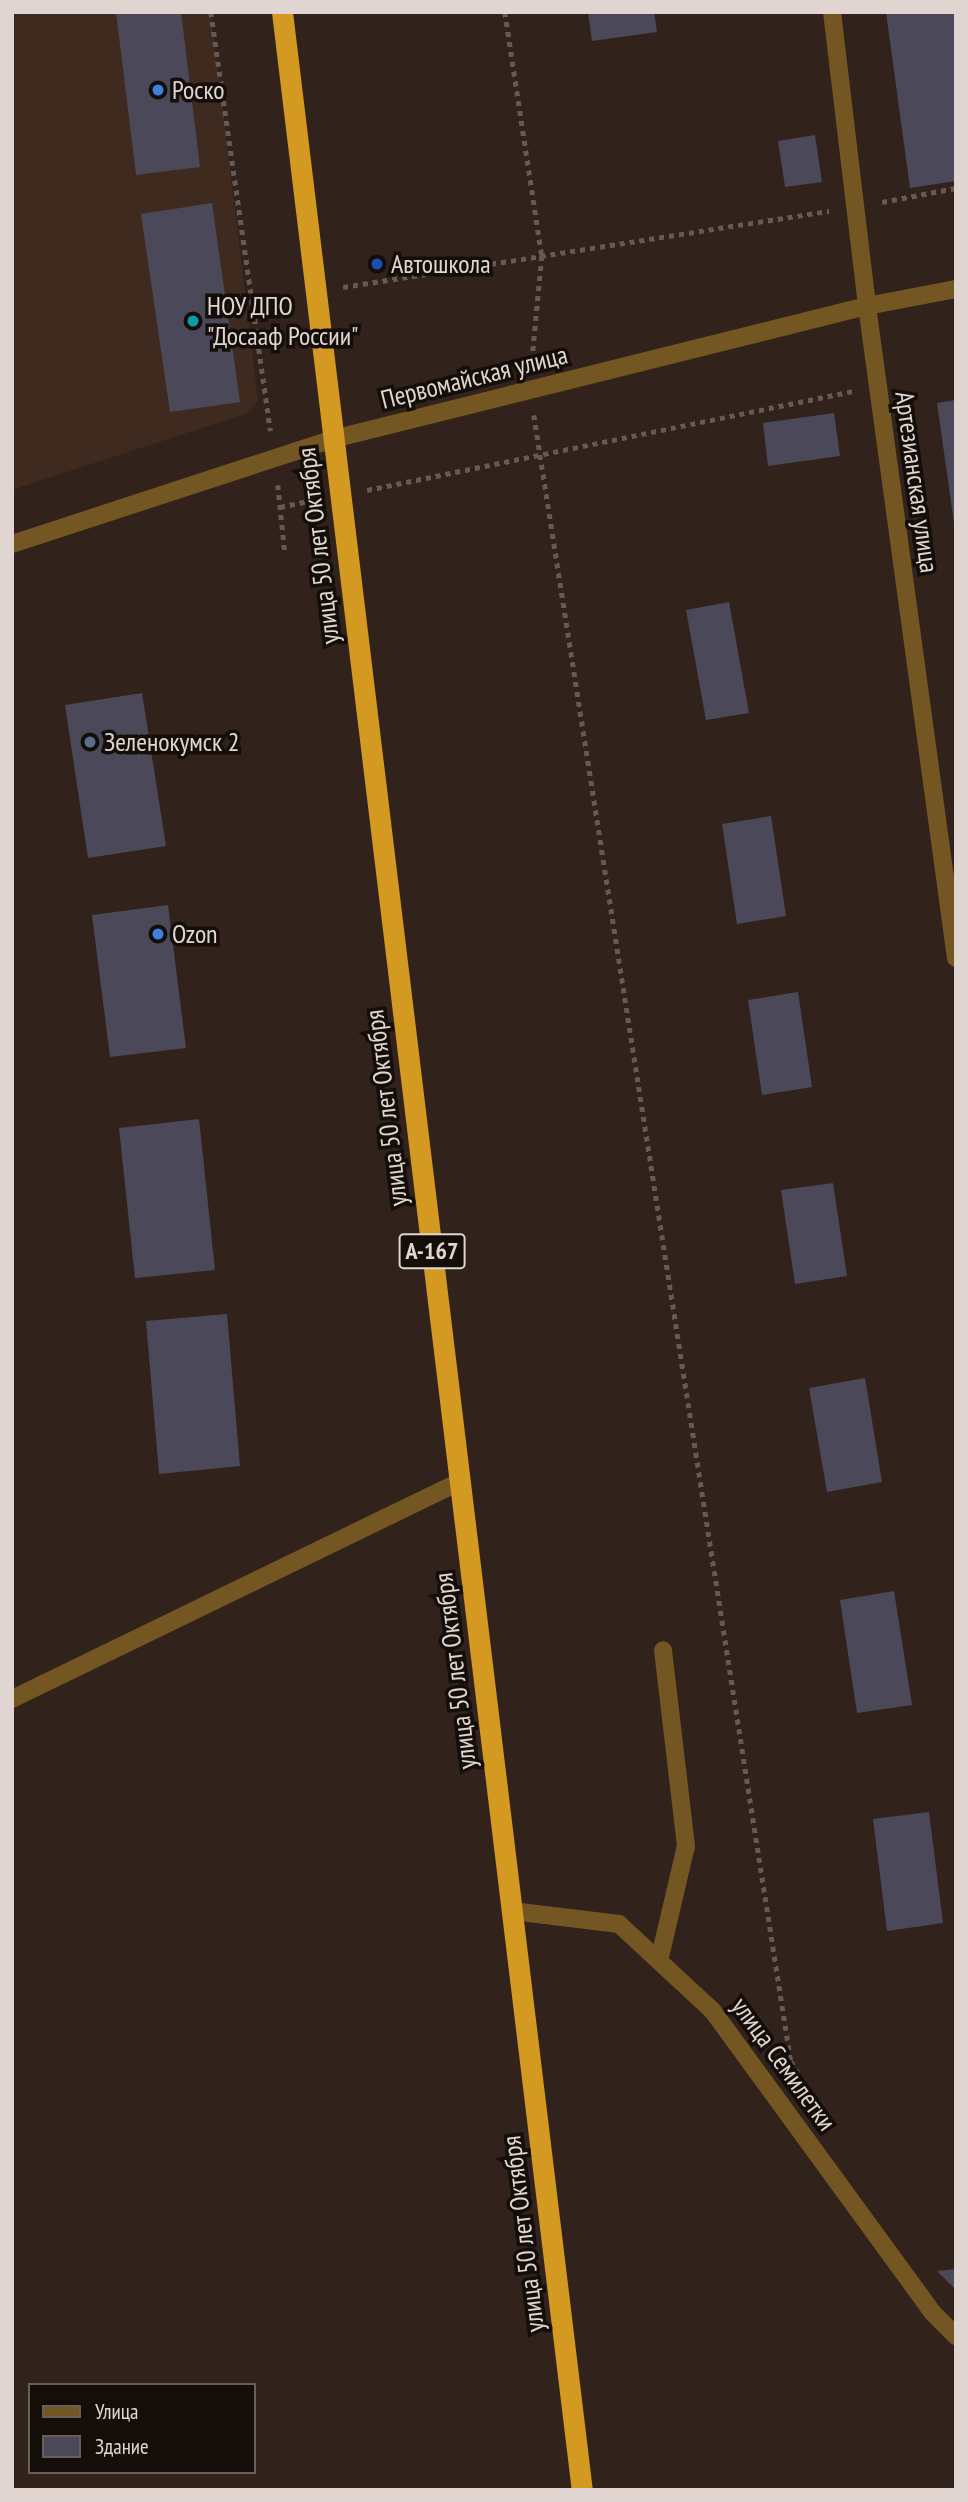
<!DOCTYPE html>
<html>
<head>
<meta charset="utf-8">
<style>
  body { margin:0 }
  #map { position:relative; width:968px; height:2502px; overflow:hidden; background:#31221b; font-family:"PT Sans Narrow",sans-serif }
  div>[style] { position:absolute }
  .built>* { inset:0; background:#3f2a1f }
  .building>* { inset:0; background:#4b4959 }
  .path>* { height:4.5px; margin-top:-2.25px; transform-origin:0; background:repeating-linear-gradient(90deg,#675953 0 5px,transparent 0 10px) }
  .lane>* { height:18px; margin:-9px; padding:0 9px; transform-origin:9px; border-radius:9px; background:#735621 }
  .street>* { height:18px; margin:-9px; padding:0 9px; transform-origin:9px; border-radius:9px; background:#735621 }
  .highway>* { height:21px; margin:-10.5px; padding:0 10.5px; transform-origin:10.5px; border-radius:10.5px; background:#d49920 }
  .dots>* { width:19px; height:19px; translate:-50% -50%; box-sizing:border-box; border:4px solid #140e0a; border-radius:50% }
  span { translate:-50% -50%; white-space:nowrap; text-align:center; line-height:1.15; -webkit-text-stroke:7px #140e0a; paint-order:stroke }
  .shield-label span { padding:2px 5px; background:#140e0a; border:2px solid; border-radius:5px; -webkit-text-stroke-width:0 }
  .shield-label { font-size:24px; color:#e0d5d0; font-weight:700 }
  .poi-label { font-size:26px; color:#e0d5d0 }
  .left { translate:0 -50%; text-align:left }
  .street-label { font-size:26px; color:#e0d5d0 }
  .frame { position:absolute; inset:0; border:14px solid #e0d5d0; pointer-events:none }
  .legend { position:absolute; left:28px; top:2383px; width:228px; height:91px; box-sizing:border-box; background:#140e0a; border:2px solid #665e59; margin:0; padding:9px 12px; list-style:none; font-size:21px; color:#e0d5d0 }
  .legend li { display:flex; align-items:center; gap:14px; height:35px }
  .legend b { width:35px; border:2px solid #665e59 }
</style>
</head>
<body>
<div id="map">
  <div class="built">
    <i style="clip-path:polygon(12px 12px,211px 12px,258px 401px,245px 414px,12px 490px)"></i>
  </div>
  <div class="building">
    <i style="clip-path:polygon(116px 12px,181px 12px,200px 167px,136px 175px)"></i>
    <i style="clip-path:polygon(588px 12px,654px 12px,657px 32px,592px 41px)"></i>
    <i style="clip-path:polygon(886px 12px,956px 12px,956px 181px,910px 188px)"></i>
    <i style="clip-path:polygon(815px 135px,822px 182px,785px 187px,778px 141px)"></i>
    <i style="clip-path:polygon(212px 203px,240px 402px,170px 412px,141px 214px)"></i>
    <i style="clip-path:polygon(956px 400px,956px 522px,954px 523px,937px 403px)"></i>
    <i style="clip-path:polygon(834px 413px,840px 456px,768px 466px,763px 423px)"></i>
    <i style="clip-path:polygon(729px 602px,749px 713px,706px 720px,686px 610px)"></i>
    <i style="clip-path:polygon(142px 693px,166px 846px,88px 858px,65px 705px)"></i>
    <i style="clip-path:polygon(771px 816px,786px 916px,737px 924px,722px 824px)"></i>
    <i style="clip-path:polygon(168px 905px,186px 1048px,110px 1057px,92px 915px)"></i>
    <i style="clip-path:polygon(798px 992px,812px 1087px,762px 1095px,748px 1000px)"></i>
    <i style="clip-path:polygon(199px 1119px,215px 1270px,135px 1278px,119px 1128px)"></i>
    <i style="clip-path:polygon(833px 1183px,847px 1276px,795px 1284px,781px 1190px)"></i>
    <i style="clip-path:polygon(227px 1314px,240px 1466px,159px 1474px,146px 1321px)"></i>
    <i style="clip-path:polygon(865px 1378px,882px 1482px,827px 1492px,809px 1388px)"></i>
    <i style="clip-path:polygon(894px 1591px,912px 1705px,857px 1713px,840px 1600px)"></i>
    <i style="clip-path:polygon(929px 1812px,943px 1923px,887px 1931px,873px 1819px)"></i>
    <i style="clip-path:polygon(956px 2269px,956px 2290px,937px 2271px)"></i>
  </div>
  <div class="path">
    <i style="left:211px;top:12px;width:423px;rotate:81.9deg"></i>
    <i style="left:505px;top:12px;width:247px;rotate:81.4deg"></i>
    <i style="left:542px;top:256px;width:105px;rotate:95.4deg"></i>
    <i style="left:882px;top:202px;width:75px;rotate:-10.7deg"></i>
    <i style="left:343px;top:287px;width:492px;rotate:-8.9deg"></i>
    <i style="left:252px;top:304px;width:38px;rotate:-12deg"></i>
    <i style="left:534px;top:415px;width:1666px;rotate:81.13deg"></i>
    <i style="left:791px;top:2061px;width:30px;rotate:60deg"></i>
    <i style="left:278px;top:485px;width:68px;rotate:84.1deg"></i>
    <i style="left:367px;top:490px;width:495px;rotate:-11.5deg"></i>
    <i style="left:280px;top:507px;width:35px;rotate:-12deg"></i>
  </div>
  <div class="lane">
    <i style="left:12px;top:1699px;width:498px;rotate:-25.9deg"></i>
    <i style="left:659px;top:1961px;width:118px;rotate:-76.8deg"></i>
    <i style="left:686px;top:1846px;width:197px;rotate:-96.7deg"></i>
  </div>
  <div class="street">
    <i style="left:832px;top:12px;width:296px;rotate:83.2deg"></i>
    <i style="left:867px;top:306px;width:658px;rotate:82.23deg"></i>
    <i style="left:12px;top:544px;width:338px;rotate:-18.1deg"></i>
    <i style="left:333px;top:439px;width:550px;rotate:-13.99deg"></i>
    <i style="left:867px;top:306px;width:91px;rotate:-10.8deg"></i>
    <i style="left:512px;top:1911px;width:108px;rotate:6.9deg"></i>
    <i style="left:619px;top:1924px;width:127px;rotate:42.8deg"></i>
    <i style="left:712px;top:2010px;width:374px;rotate:53.9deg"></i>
    <i style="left:932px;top:2312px;width:34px;rotate:45deg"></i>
  </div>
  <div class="highway">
    <i style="left:282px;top:12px;width:2496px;rotate:83.1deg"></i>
  </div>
  <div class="dots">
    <i style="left:158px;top:90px;background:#3f7fe0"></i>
    <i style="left:377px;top:264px;background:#1a4fb4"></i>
    <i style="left:193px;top:321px;background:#0f9aa8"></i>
    <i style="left:90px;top:742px;background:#5c6f8a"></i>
    <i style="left:158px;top:934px;background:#3f7fe0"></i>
  </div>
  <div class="shield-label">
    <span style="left:432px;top:1251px">А-167</span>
  </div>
  <div class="poi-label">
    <span class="left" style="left:172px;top:90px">Роско</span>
    <span class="left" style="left:391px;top:264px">Автошкола</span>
    <span class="left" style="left:207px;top:321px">НОУ ДПО<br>"Досааф России"</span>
    <span class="left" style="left:104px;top:742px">Зеленокумск 2</span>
    <span class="left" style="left:172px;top:934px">Ozon</span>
  </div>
  <div class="street-label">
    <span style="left:474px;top:377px;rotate:-14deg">Первомайская улица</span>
    <span style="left:917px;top:482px;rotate:82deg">Артезианская улица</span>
    <span style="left:318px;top:546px;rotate:-97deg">улица 50 лет Октября</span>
    <span style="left:386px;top:1108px;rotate:-97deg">улица 50 лет Октября</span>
    <span style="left:455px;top:1671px;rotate:-97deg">улица 50 лет Октября</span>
    <span style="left:784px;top:2064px;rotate:54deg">улица Семилетки</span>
    <span style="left:523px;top:2234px;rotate:-97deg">улица 50 лет Октября</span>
  </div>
  <div class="frame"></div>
  <ul class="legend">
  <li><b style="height:9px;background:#735621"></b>Улица</li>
  <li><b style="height:19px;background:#4b4959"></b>Здание</li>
  </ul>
</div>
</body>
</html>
